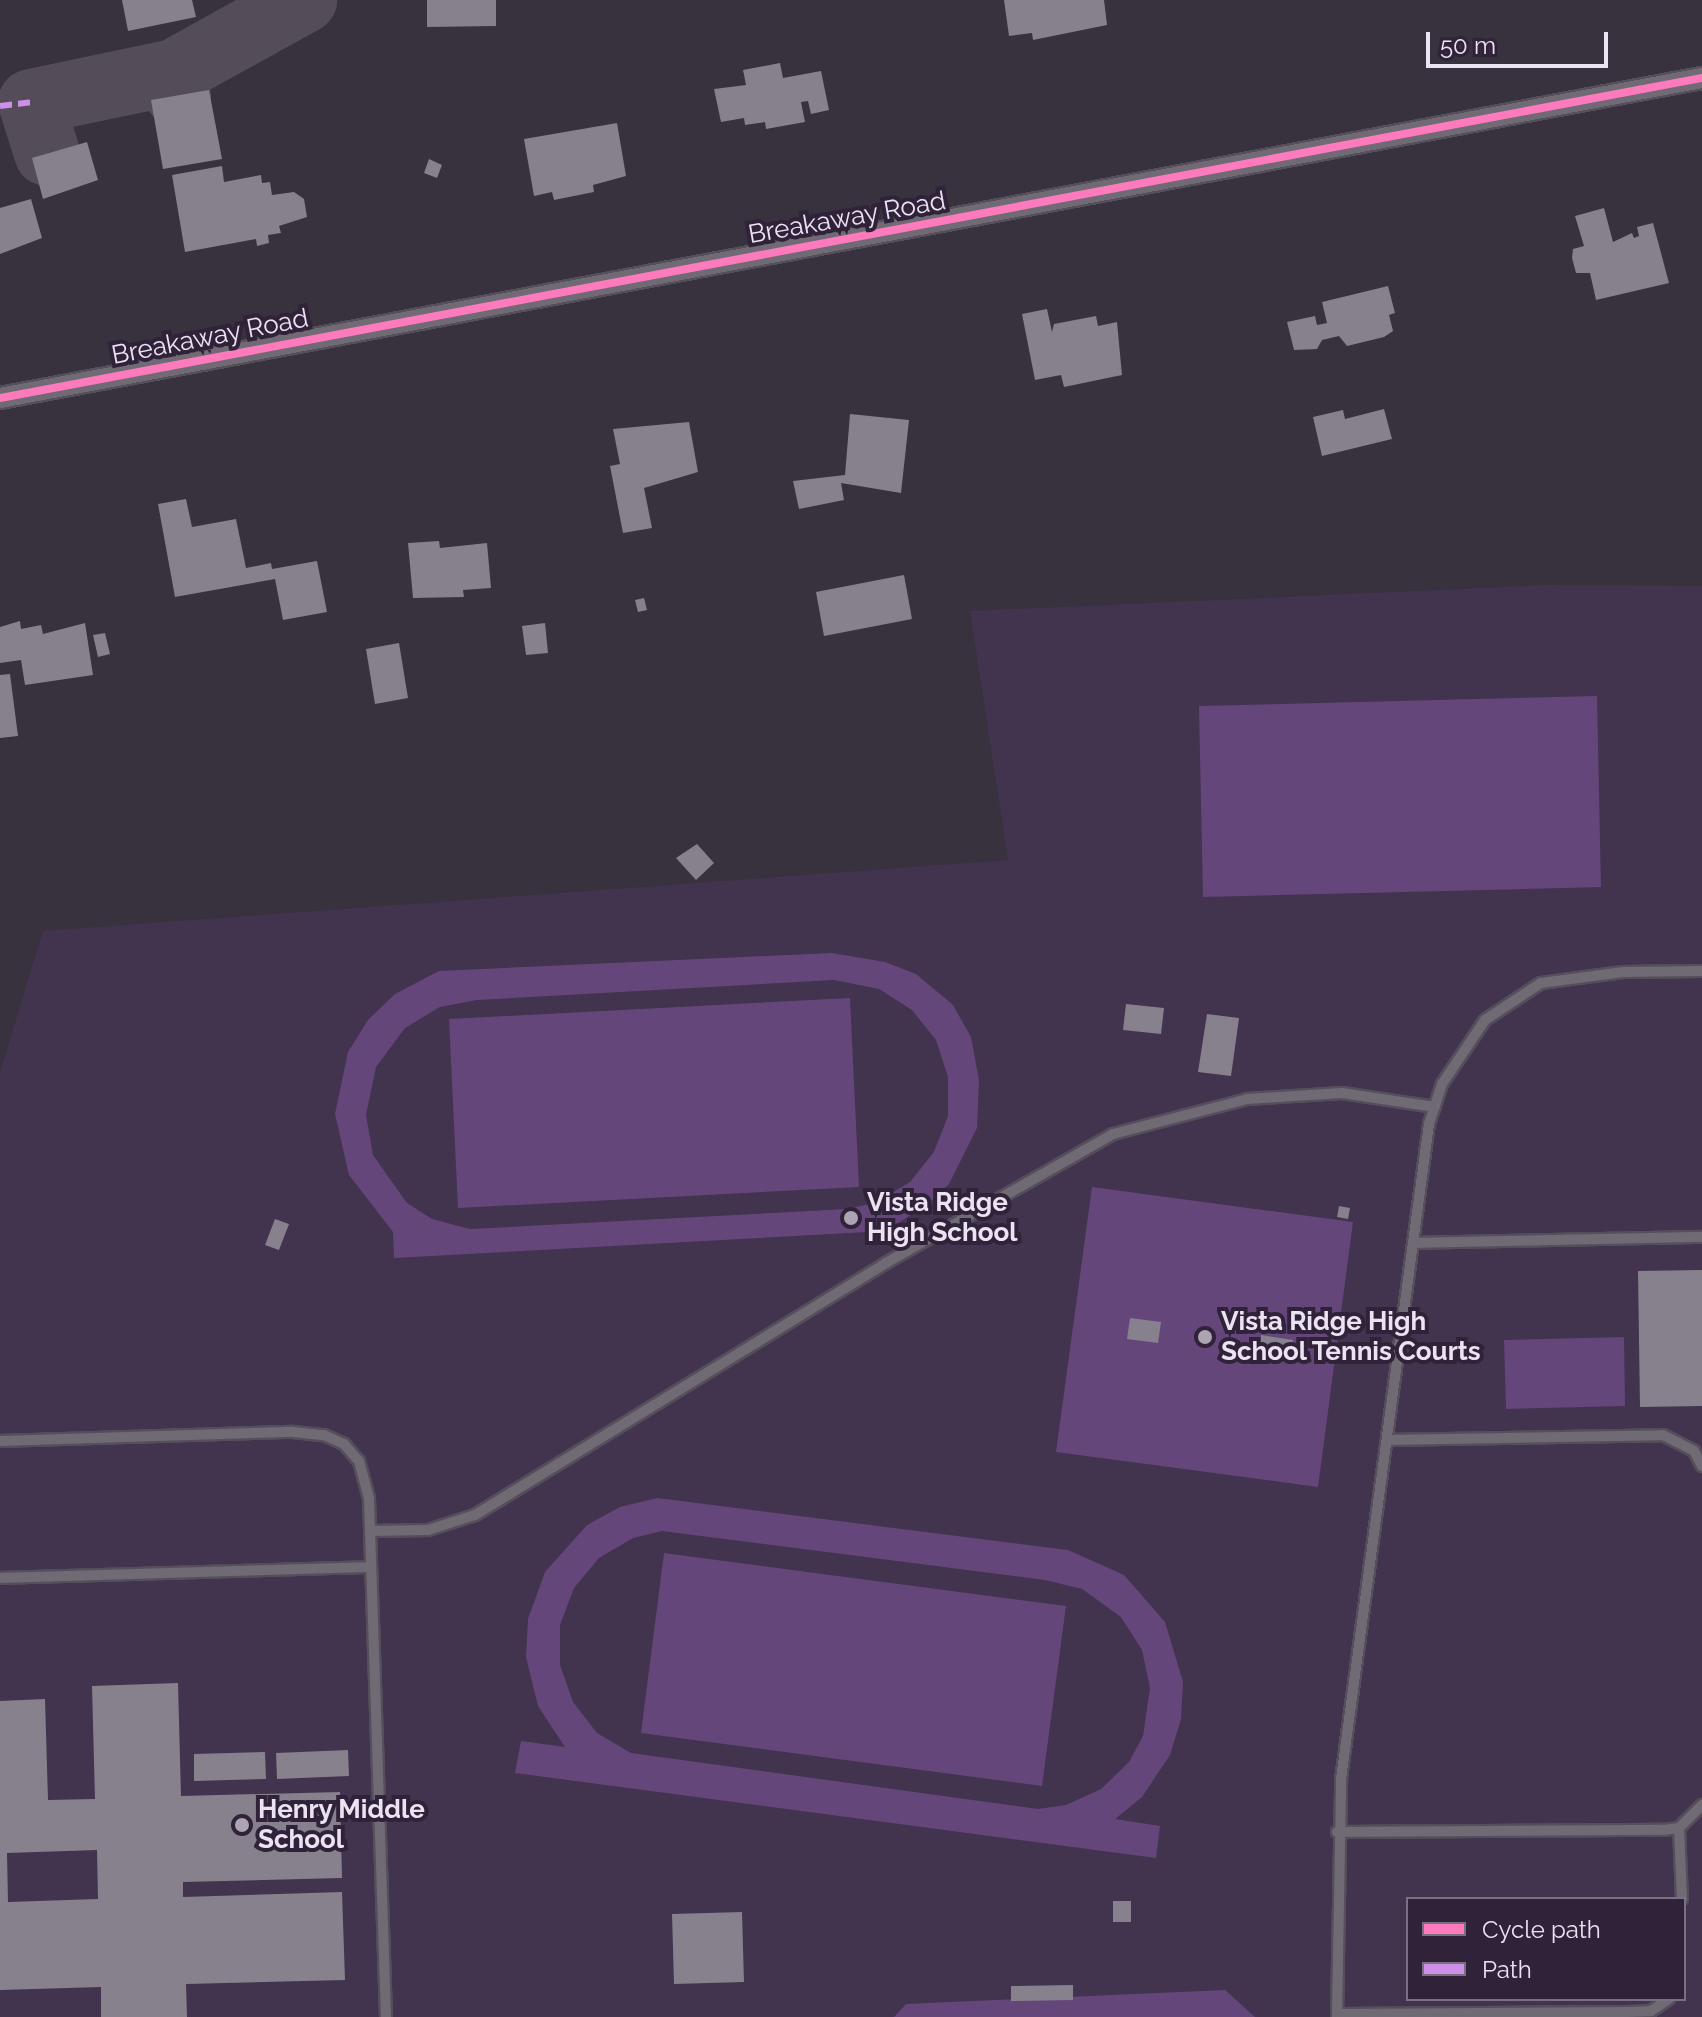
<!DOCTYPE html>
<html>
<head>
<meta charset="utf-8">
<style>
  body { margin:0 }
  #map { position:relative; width:1702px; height:2017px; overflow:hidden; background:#38313e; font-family:Raleway,sans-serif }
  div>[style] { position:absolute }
  .built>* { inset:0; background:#42334e }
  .green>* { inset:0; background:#65467b }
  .taxiway>* { height:66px; margin:-33px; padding:0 33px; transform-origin:33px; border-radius:33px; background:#544d59 }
  .building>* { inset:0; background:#87818d }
  .roads { filter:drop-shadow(2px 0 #544f5a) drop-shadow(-2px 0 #544f5a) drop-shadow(0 2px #544f5a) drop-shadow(0 -2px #544f5a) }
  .lane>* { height:10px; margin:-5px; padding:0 5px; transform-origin:5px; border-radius:5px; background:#6f6a74 }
  .street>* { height:20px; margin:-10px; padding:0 10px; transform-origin:10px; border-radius:10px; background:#6f6a74 }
  .quiet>* { height:6px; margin-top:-3px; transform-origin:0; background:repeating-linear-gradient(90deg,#ce8fe9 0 12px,transparent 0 18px) }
  .cycleway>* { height:8px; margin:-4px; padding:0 4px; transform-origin:4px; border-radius:4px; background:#fd7abc }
  .dots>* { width:22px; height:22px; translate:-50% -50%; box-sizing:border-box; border:4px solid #2f2239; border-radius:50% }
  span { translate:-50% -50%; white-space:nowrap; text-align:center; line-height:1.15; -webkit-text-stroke:8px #2f2239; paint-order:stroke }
  .street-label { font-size:26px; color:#ebe2f2 }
  .poi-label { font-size:26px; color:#ebe2f2; font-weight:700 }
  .left { translate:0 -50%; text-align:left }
  .legend { position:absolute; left:1406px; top:1897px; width:280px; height:104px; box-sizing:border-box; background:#2f2239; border:2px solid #7a6f83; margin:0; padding:10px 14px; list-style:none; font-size:24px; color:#ebe2f2 }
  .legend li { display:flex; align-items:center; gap:16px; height:40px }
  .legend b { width:40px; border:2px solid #7a6f83 }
  .scale { position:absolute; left:1426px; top:32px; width:182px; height:36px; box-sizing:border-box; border:4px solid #ebe2f2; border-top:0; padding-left:10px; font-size:24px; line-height:28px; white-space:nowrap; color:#ebe2f2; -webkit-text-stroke:6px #2f2239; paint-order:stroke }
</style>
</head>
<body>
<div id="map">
  <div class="built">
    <i style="clip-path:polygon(evenodd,1547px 585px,1702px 586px,1702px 2017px,0 2017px,0 1072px,43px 931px,1008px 860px,970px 611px,1547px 585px,1408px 1899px,1684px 1899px,1684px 1999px,1408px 1999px,1408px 1899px)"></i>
  </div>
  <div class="green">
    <i style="clip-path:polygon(1597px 696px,1601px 887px,1203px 897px,1199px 706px)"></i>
    <i style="clip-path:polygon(evenodd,832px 953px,885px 962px,916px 974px,953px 1005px,971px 1037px,979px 1080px,977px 1128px,949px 1184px,927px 1205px,898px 1223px,868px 1232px,394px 1258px,393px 1232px,349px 1175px,335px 1114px,348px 1052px,368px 1020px,395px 994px,439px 971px,832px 953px,834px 980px,879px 989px,912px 1010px,936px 1040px,948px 1077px,948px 1116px,934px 1152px,910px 1182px,877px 1202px,848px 1209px,470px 1229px,432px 1219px,407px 1203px,373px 1155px,366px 1115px,376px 1067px,405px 1028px,440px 1007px,477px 1000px,834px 980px)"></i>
    <i style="clip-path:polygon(850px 998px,859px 1187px,458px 1208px,449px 1019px)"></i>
    <i style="clip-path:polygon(1092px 1187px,1353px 1222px,1318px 1487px,1056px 1452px)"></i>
    <i style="clip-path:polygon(1624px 1337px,1625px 1406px,1506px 1409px,1504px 1340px)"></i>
    <i style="clip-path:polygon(evenodd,657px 1498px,1068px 1550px,1124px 1575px,1165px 1622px,1183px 1682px,1181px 1719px,1170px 1755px,1142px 1797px,1115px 1819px,1160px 1826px,1156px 1858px,515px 1773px,521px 1741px,565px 1747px,538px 1706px,526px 1657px,528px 1619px,545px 1572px,587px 1525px,620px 1507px,657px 1498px,662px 1531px,1045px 1580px,1082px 1589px,1121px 1617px,1142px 1650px,1150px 1688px,1143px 1736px,1129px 1762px,1101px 1789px,1066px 1805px,1038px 1809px,631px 1753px,597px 1733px,573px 1702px,560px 1665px,560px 1625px,574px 1588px,599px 1558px,633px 1538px,662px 1531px)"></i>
    <i style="clip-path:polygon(664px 1553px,1066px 1606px,1042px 1786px,641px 1733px)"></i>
    <i style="clip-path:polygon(1225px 1990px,1255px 2017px,894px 2017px,906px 2004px)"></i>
  </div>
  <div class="taxiway">
    <i style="left:178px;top:95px;width:23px;rotate:-100deg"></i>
    <i style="left:174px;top:72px;width:149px;rotate:-29deg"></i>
    <i style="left:47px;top:153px;width:53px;rotate:-107.4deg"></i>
    <i style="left:31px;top:102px;width:146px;rotate:-11.8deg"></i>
  </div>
  <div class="building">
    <i style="clip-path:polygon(122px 0,192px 0,196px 17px,128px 31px)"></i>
    <i style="clip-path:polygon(427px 0,496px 0,496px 26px,427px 27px)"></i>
    <i style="clip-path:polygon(1004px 0,1104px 0,1107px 25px,1033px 40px,1032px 33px,1009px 36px)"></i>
    <i style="clip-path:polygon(780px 63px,783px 78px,821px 71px,829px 110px,811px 114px,808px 101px,801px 102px,805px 122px,766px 129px,765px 122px,745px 125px,744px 118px,721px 122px,714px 89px,746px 85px,743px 70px)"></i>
    <i style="clip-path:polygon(209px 90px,222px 159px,163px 169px,151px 100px)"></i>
    <i style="clip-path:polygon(617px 123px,626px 176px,593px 185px,594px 192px,554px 200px,552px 192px,534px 196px,524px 139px)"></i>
    <i style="clip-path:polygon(87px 142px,98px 180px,43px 199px,32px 158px)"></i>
    <i style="clip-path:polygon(429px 159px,442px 165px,437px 178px,424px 173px)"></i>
    <i style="clip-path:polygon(222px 166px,224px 182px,261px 175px,262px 183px,270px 182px,272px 195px,294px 192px,304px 199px,307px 217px,279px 226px,281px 233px,268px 235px,269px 243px,257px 246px,256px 239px,185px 252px,172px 175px)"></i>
    <i style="clip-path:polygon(31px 199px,42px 238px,0 254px,0 208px)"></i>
    <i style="clip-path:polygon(1604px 208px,1613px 242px,1632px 233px,1634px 238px,1639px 236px,1637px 227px,1653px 223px,1669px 283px,1596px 300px,1590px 273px,1576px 273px,1572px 258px,1573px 249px,1584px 246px,1575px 216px)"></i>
    <i style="clip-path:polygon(1388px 286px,1395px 313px,1389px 315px,1393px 331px,1384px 337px,1347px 346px,1339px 336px,1322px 340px,1317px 349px,1294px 350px,1287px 322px,1315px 316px,1317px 325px,1327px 323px,1322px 302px)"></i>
    <i style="clip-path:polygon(1047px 309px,1052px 332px,1054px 324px,1096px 316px,1098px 326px,1117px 322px,1122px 375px,1064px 387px,1061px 375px,1035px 380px,1022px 314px)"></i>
    <i style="clip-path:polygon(1384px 409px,1392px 439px,1322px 456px,1313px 417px,1343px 410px,1345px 419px)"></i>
    <i style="clip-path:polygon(850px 414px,909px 420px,901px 493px,841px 483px,844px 500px,799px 509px,793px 481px,845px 475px)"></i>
    <i style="clip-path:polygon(689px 422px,698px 472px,644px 488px,652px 528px,623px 533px,610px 466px,620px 464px,613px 429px)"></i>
    <i style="clip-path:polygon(186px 499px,192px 527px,236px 519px,246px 568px,271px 563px,272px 569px,317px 561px,327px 612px,283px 620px,275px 579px,175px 597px,158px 504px)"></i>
    <i style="clip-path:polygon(439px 541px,440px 548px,487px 543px,491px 588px,463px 590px,464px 597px,413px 598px,408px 543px)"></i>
    <i style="clip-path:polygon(904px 575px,912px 619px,824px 636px,816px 592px)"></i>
    <i style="clip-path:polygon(644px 598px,647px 610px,638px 612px,635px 600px)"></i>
    <i style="clip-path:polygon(20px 621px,21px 629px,41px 625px,43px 634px,85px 623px,93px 675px,25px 685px,21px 660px,0 663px,0 627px)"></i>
    <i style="clip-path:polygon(545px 623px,548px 653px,526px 655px,522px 626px)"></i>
    <i style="clip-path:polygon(105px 633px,110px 654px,98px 657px,93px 635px)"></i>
    <i style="clip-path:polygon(399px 643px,408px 698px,375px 704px,366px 649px)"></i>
    <i style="clip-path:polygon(10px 674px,18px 736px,0 738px,0 675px)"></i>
    <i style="clip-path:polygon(697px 844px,714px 863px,696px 880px,676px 858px)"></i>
    <i style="clip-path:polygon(1126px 1004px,1164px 1008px,1161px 1034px,1123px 1030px)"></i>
    <i style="clip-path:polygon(1207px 1014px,1239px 1018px,1231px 1076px,1198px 1072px)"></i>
    <i style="clip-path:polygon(1339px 1206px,1350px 1208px,1348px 1219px,1337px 1217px)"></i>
    <i style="clip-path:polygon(275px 1219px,289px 1224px,279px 1250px,265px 1245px)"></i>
    <i style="clip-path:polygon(1702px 1270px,1702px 1406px,1640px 1407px,1638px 1271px)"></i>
    <i style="clip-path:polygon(1130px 1318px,1161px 1322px,1158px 1343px,1127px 1339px)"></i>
    <i style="clip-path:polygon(1261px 1335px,1293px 1340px,1290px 1361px,1259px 1357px)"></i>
    <i style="clip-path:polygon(evenodd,178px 1683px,181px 1796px,340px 1792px,342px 1878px,183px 1882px,183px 1897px,342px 1892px,345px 1980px,186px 1984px,187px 2017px,101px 2017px,101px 1987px,0 1990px,0 1701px,45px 1699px,48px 1800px,95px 1799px,92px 1686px,178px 1683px,97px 1850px,98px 1899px,8px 1902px,7px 1853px,97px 1850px)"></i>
    <i style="clip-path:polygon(348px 1750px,349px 1776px,277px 1779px,276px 1753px)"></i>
    <i style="clip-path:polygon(265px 1752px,266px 1779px,194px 1781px,194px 1754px)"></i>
    <i style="clip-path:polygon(1113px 1901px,1131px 1901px,1131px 1922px,1113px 1922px)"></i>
    <i style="clip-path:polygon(742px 1912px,744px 1982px,674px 1984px,672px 1914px)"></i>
    <i style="clip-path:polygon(1073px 1985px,1073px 2000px,1011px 2001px,1011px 1986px)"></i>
  </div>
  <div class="roads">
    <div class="lane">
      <i style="left:1414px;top:1243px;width:288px;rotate:-1.2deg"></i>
      <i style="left:1387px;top:1440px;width:276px;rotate:-1deg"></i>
      <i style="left:1663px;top:1435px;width:35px;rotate:27deg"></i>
      <i style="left:1694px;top:1451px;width:17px;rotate:62deg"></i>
      <i style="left:0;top:1441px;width:293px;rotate:-1.8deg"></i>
      <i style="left:293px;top:1432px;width:31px;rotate:6deg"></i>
      <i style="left:324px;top:1435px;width:22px;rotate:24deg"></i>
      <i style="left:344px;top:1444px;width:23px;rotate:49deg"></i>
      <i style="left:359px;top:1461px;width:39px;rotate:75deg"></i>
      <i style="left:369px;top:1499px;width:518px;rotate:88.12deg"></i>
      <i style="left:370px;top:1531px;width:58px;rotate:-1deg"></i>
      <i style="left:428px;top:1530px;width:49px;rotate:-17.7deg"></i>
      <i style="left:475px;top:1515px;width:482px;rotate:-31.5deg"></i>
      <i style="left:886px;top:1263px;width:261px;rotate:-29.6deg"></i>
      <i style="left:1113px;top:1134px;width:138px;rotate:-14.6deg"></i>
      <i style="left:1247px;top:1099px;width:95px;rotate:-3.6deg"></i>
      <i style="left:1342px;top:1093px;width:94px;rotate:8.6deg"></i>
      <i style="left:0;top:1578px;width:370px;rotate:-1.7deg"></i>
      <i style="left:1679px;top:1828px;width:71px;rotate:87.6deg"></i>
      <i style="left:1337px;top:1832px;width:326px;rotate:-0.4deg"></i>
      <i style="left:1663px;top:1830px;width:16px;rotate:-7deg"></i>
      <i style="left:1679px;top:1828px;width:33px;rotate:-45deg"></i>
      <i style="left:1337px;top:2014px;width:290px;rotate:-0.4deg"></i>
      <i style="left:1627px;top:2012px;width:24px;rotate:-2deg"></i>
      <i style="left:1651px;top:2011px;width:22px;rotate:-34deg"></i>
      <i style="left:1337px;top:2017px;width:238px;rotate:-89deg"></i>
      <i style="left:1341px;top:1779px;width:661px;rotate:-82.35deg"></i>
      <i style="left:1429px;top:1124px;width:42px;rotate:-72deg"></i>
      <i style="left:1442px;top:1084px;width:77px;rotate:-56.1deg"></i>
      <i style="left:1485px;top:1020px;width:67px;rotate:-33.5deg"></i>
      <i style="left:1541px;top:983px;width:83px;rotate:-7.6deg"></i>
      <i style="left:1623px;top:972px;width:79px;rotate:-0.7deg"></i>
    </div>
    <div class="street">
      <i style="left:0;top:398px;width:1732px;rotate:-10.65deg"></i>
    </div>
  </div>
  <div class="quiet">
    <i style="left:0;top:106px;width:31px;rotate:-7deg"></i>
  </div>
  <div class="cycleway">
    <i style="left:0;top:398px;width:1732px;rotate:-10.65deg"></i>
  </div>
  <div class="dots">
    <i style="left:851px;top:1218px;background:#aca4b3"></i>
    <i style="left:1205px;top:1337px;background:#aca4b3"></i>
    <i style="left:242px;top:1825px;background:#aca4b3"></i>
  </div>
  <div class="street-label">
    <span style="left:847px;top:218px;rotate:-10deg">Breakaway Road</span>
    <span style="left:210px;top:337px;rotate:-11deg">Breakaway Road</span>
  </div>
  <div class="poi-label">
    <span class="left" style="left:867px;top:1218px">Vista Ridge<br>High School</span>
    <span class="left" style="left:1221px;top:1337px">Vista Ridge High<br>School Tennis Courts</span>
    <span class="left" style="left:258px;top:1825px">Henry Middle<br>School</span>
  </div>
  <ul class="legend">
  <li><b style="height:10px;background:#fd7abc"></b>Cycle path</li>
  <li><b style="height:10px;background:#ce8fe9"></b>Path</li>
  </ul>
  <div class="scale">50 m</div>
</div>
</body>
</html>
